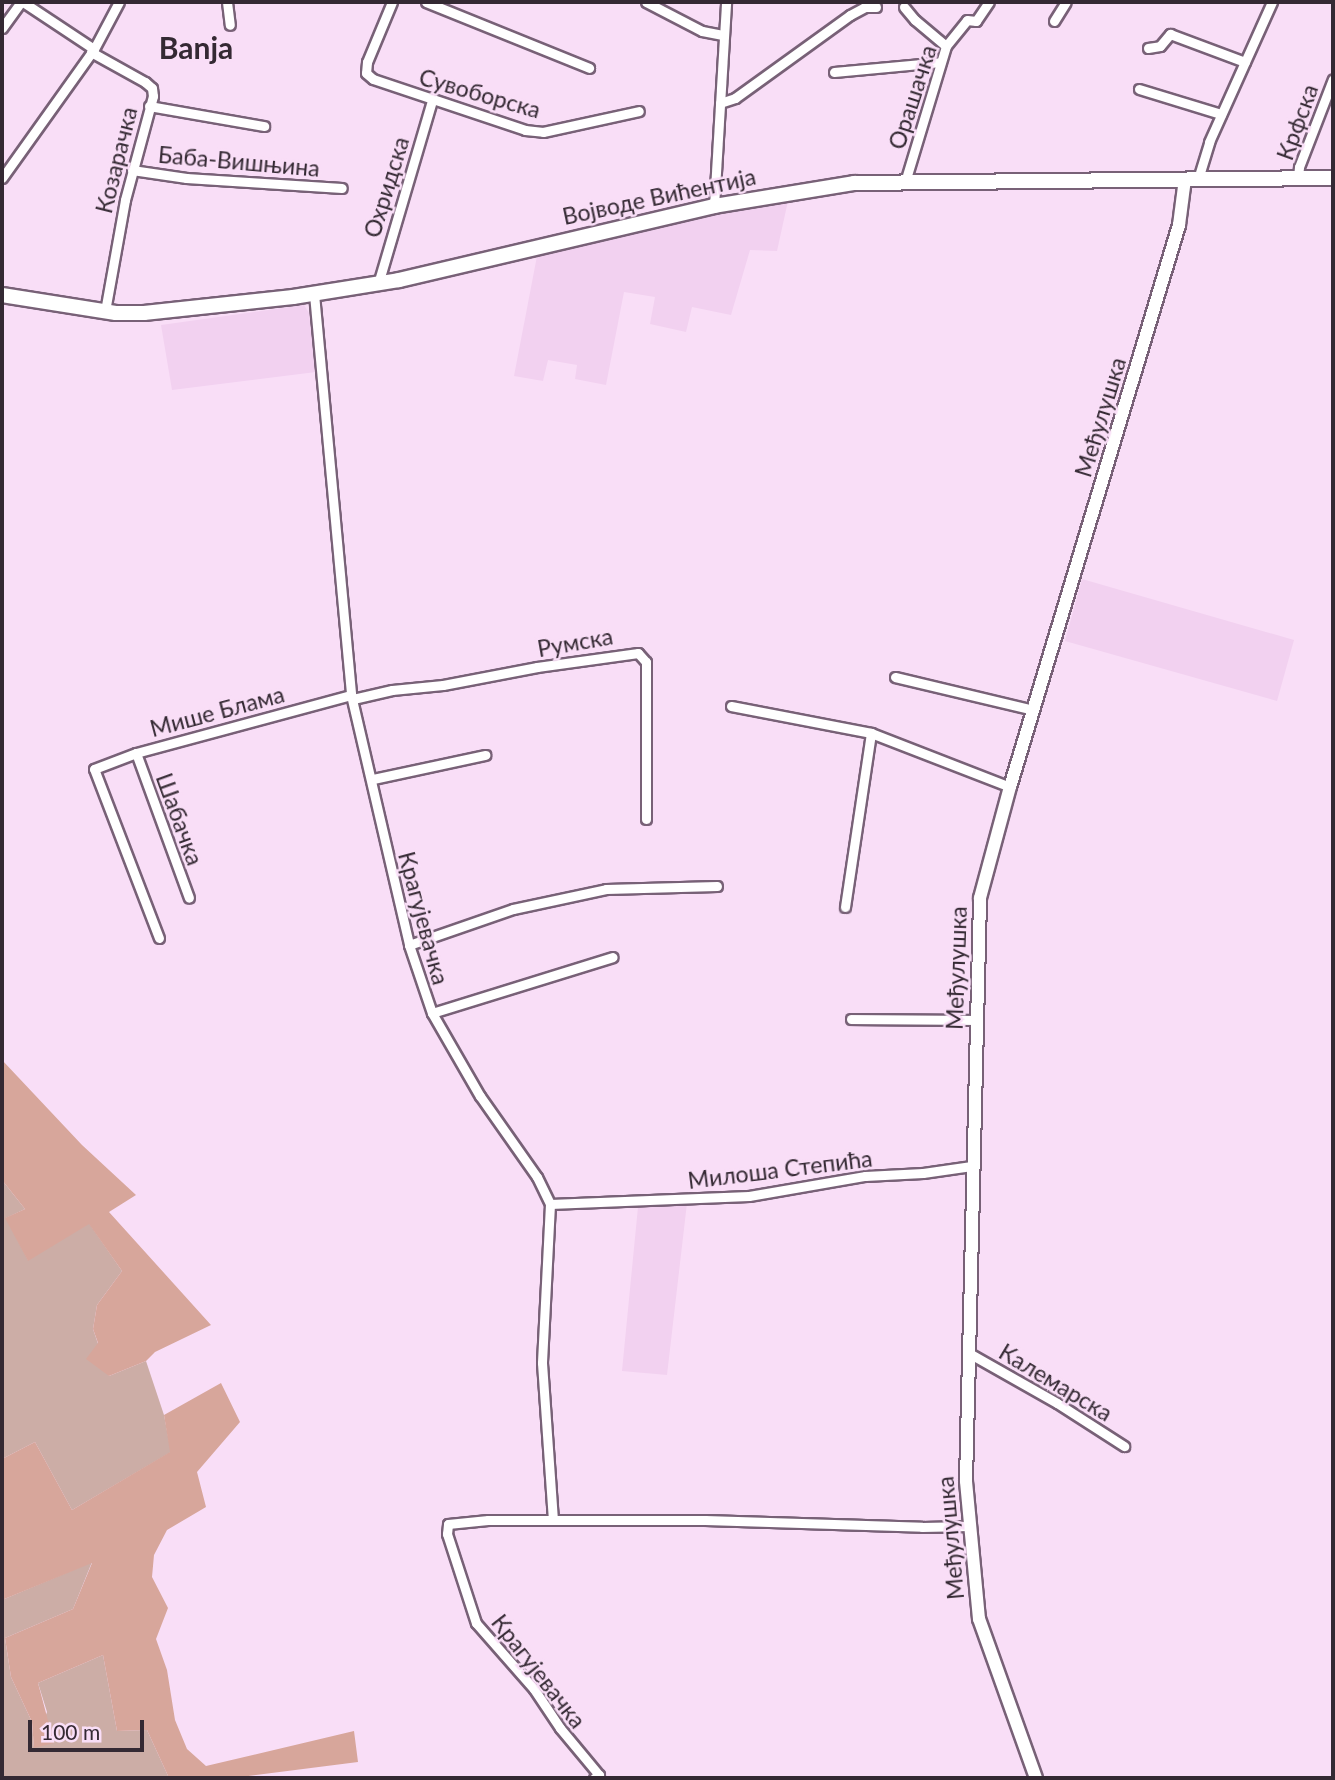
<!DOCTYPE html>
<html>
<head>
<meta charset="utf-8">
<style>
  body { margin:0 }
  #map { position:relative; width:1335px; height:1780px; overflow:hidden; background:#f9def7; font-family:Lato,sans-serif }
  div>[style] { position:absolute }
  .built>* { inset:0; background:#f2d1f0 }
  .green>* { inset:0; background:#ccada6 }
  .forest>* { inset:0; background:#d7a69b }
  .roads { filter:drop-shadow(2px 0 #786177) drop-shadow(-2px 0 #786177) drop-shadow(0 2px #786177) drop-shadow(0 -2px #786177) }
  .street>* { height:9px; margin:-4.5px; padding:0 4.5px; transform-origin:4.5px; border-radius:4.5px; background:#fff }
  .secondary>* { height:12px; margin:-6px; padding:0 6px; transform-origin:6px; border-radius:6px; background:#fff }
  .primary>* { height:14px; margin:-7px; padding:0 7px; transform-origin:7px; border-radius:7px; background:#fff }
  span { translate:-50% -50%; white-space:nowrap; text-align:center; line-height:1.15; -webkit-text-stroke:5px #f9def7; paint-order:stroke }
  .street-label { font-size:23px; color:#342933 }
  .district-label { font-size:30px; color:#342933; font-weight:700 }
  .frame { position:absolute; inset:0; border:4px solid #342933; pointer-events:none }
  .scale { position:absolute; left:28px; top:1720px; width:116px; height:32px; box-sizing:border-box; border:4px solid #342933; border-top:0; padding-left:9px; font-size:21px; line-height:24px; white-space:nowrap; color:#342933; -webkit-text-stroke:5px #f9def7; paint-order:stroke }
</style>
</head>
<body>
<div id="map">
  <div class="built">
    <i style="clip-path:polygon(788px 201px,777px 251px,750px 250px,731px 315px,692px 307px,686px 332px,650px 324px,655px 297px,624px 292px,606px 385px,575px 379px,577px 365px,548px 360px,543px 381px,514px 376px,537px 256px,603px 237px,734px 209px)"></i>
    <i style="clip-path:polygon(304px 305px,309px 313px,316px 372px,172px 390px,161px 325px)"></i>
    <i style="clip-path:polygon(1082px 579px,1294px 640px,1277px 701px,1065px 641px)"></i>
    <i style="clip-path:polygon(687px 1203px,667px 1375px,622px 1371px,638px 1207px)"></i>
  </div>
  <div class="green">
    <i style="clip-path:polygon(2px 1180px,25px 1209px,6px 1218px,28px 1260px,89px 1223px,122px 1271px,97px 1305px,93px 1329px,109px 1376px,146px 1361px,164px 1415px,171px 1452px,72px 1510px,35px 1442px,2px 1459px)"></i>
    <i style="clip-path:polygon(92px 1562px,73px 1609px,5px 1638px,11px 1677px,32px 1722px,34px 1748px,47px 1712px,38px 1683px,103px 1655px,117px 1731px,147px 1730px,169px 1778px,2px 1778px,2px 1600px)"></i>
  </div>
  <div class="forest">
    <i style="clip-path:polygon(2px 1060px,82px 1145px,136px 1195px,109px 1212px,211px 1325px,155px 1352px,146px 1361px,109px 1376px,86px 1359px,98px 1343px,93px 1329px,97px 1305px,122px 1271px,89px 1224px,28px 1261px,5px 1218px,25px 1209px,2px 1180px)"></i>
    <i style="clip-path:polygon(221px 1383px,240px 1422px,197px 1472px,206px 1507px,167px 1530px,154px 1555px,152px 1577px,168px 1608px,156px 1639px,167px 1670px,175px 1720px,187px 1749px,206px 1766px,354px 1731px,358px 1762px,233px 1778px,169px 1778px,147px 1730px,117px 1731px,103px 1655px,38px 1683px,54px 1743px,34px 1748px,32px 1722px,11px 1677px,5px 1638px,73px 1609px,92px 1563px,2px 1600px,2px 1459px,35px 1442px,72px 1510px,170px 1452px,164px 1415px)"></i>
  </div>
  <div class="roads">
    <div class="street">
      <i style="left:23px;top:2px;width:85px;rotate:33.5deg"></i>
      <i style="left:227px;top:2px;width:23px;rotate:83deg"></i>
      <i style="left:392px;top:2px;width:65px;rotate:112.6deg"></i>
      <i style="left:367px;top:62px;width:11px;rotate:95deg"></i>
      <i style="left:366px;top:73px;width:9px;rotate:41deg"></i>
      <i style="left:373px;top:79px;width:160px;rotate:18.5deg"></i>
      <i style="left:525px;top:130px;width:18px;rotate:6deg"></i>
      <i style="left:543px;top:132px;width:98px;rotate:-12.3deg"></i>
      <i style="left:426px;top:2px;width:176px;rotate:22deg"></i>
      <i style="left:646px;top:2px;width:63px;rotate:27.4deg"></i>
      <i style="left:702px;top:31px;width:21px;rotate:11deg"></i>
      <i style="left:904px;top:7px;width:17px;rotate:50deg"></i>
      <i style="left:915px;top:20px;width:40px;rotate:40deg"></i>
      <i style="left:1054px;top:21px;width:22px;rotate:-58deg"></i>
      <i style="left:2px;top:28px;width:32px;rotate:-54deg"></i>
      <i style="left:1148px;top:48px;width:12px;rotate:-9deg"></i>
      <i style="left:1160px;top:46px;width:16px;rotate:-50deg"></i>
      <i style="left:1170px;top:34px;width:80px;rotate:20.5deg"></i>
      <i style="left:91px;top:52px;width:62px;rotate:29.1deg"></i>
      <i style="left:145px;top:82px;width:9px;rotate:41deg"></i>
      <i style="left:152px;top:88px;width:8px;rotate:83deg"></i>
      <i style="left:153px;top:96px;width:108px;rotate:105.1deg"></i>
      <i style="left:125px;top:200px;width:113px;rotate:100.2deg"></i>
      <i style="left:834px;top:72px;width:107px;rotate:-5.3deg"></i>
      <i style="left:1139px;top:89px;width:86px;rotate:17deg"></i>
      <i style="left:720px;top:103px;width:16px;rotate:-18deg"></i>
      <i style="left:735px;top:98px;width:142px;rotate:-35.8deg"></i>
      <i style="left:850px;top:15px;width:17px;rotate:-28deg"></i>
      <i style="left:865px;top:7px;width:11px"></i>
      <i style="left:149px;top:106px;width:117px;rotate:9.9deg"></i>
      <i style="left:132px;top:170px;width:55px;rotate:8.4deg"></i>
      <i style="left:186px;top:178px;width:156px;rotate:3.7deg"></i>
      <i style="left:2px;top:178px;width:158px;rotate:-54.5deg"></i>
      <i style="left:94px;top:49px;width:53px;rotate:-62deg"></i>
      <i style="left:1298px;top:178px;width:11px;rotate:-85deg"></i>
      <i style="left:1299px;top:167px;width:94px;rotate:-68.9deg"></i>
      <i style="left:1198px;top:179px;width:39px;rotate:-73deg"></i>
      <i style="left:1209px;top:142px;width:154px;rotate:-65.8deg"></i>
      <i style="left:905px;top:182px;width:142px;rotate:-73.2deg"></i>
      <i style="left:946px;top:46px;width:33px;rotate:-51deg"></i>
      <i style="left:967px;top:20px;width:9px;rotate:6deg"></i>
      <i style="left:976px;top:21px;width:23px;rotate:-56deg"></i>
      <i style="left:714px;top:206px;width:204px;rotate:-86.6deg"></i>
      <i style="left:378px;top:284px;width:191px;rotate:-73.6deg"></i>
      <i style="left:314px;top:294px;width:403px;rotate:84.7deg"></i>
      <i style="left:351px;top:695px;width:257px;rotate:76.9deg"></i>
      <i style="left:409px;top:945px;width:72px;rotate:71.3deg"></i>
      <i style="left:432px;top:1013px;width:96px;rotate:60deg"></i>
      <i style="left:480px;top:1096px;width:99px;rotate:54.9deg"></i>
      <i style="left:537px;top:1177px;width:30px;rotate:64deg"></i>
      <i style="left:550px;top:1204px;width:159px;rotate:92.9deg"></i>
      <i style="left:542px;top:1363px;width:157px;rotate:86deg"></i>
      <i style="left:895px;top:677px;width:142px;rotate:13.4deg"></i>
      <i style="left:353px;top:699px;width:40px;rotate:-13deg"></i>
      <i style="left:392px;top:690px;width:51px;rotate:-5.6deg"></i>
      <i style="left:443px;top:685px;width:96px;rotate:-10.8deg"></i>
      <i style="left:537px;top:667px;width:102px;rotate:-7.9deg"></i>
      <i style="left:638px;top:653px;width:12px;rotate:48deg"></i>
      <i style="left:646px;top:662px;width:157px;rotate:90deg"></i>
      <i style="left:731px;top:706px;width:143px;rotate:10.9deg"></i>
      <i style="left:871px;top:733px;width:149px;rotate:21.2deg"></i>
      <i style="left:136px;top:753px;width:154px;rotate:69.9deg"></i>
      <i style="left:373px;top:779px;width:115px;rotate:-12.1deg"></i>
      <i style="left:845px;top:907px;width:176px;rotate:-81.5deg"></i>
      <i style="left:159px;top:938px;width:181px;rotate:-111deg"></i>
      <i style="left:94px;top:769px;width:45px;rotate:-20.9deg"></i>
      <i style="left:136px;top:753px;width:223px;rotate:-15.1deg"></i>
      <i style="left:409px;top:945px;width:110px;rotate:-19.1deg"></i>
      <i style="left:513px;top:909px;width:95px;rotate:-12.1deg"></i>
      <i style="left:606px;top:889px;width:111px;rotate:-1.5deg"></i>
      <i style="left:432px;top:1013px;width:189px;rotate:-17.2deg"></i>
      <i style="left:851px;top:1019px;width:124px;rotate:0.5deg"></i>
      <i style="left:550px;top:1204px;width:199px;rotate:-2.3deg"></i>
      <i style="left:749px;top:1196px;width:118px;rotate:-9.8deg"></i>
      <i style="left:865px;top:1176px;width:58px;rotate:-3deg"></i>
      <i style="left:923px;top:1173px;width:49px;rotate:-8.3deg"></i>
      <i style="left:967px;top:1352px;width:103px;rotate:29.5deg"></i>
      <i style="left:1057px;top:1403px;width:80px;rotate:32.7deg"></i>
      <i style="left:594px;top:1778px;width:6px;rotate:-31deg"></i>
      <i style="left:599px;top:1775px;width:61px;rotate:-129.7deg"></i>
      <i style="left:560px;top:1728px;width:47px;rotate:-123.7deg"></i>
      <i style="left:534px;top:1689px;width:88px;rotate:-131.3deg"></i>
      <i style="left:476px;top:1623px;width:94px;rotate:-108deg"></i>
      <i style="left:447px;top:1534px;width:10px;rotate:-84deg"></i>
      <i style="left:448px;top:1524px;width:40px;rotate:-5.7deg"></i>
      <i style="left:488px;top:1520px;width:217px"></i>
      <i style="left:705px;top:1520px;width:217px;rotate:1.8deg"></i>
      <i style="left:922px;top:1527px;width:47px;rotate:-1.2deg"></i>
    </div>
    <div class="secondary">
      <i style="left:1036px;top:1778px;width:169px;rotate:-109.7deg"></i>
      <i style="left:979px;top:1619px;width:139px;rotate:-95.4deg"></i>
      <i style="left:966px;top:1481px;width:583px;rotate:-88.62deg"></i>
      <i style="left:980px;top:898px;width:115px;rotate:-74.9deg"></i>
      <i style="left:1010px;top:787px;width:587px;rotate:-73.26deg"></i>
      <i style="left:1179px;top:225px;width:46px;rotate:-82.6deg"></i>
    </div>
    <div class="primary">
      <i style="left:2px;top:295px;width:115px;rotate:9deg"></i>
      <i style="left:116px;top:313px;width:28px"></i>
      <i style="left:144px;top:313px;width:150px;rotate:-6.1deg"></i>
      <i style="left:293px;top:297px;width:107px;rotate:-9.1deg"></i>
      <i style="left:399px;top:280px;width:324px;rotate:-13.2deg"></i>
      <i style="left:714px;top:206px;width:142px;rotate:-9.3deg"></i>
      <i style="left:854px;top:183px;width:479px;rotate:-0.6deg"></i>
    </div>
  </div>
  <div class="street-label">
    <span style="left:480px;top:93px;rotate:16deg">Сувоборска</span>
    <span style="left:912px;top:97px;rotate:-72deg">Орашачка</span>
    <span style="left:1297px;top:122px;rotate:-70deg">Крфска</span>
    <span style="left:116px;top:160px;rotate:-76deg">Козарачка</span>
    <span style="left:239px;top:161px;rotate:5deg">Баба-Вишњина</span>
    <span style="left:386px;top:187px;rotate:-73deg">Охридска</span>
    <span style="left:659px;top:196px;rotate:-12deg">Војводе Вићентија</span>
    <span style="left:1100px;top:417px;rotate:-73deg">Међулушка</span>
    <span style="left:575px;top:642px;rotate:-10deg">Румска</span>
    <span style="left:217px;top:711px;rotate:-15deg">Мише Блама</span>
    <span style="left:180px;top:819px;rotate:70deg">Шабачка</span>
    <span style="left:424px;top:918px;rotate:75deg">Крагујевачка</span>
    <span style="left:956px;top:968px;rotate:-88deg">Међулушка</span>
    <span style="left:780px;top:1169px;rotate:-7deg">Милоша Степића</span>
    <span style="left:1056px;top:1382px;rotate:31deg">Калемарска</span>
    <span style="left:950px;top:1538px;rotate:-95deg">Међулушка</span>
    <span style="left:539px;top:1671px;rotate:52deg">Крагујевачка</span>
  </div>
  <div class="district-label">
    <span style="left:196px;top:47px">Banja</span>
  </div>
  <div class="frame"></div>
  <div class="scale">100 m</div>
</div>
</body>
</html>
